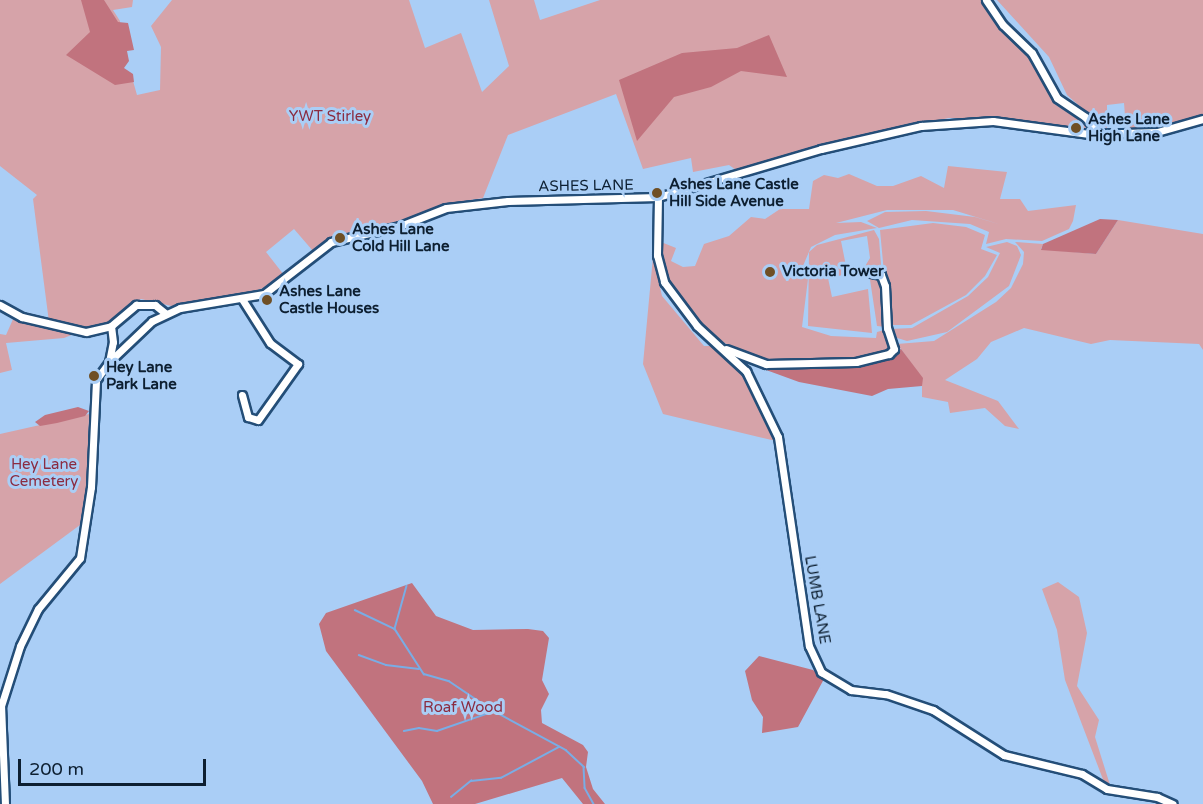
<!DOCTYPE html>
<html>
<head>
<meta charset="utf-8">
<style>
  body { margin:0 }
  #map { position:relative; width:1203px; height:804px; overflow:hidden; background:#aacef6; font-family:"Varela Round",sans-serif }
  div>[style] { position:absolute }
  .green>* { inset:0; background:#d6a3a9 }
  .forest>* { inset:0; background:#c1737e }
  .stream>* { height:1.5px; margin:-0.75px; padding:0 0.75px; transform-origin:0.75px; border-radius:0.75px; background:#79ade5 }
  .roads { filter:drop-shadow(2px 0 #244e78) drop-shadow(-2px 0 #244e78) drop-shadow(0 2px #244e78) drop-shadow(0 -2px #244e78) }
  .street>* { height:7px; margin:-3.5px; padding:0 3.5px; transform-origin:3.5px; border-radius:3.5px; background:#fff }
  .dots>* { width:16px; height:16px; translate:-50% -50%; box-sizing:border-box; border:3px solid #aacef6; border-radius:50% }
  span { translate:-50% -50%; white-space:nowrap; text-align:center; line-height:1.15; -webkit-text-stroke:6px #aacef6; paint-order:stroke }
  .park-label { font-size:15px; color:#8b2c41 }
  .poi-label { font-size:15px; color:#0d1f31; font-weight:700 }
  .left { translate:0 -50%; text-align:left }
  .street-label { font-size:15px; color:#0d1f31 }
  .scale { position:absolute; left:18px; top:759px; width:188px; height:27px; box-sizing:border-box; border:3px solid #0d1f31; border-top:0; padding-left:8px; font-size:18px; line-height:21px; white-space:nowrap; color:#0d1f31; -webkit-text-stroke:4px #aacef6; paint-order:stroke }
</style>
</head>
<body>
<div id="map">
  <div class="green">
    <i style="clip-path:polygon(0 0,133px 0,132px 7px,113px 10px,120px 21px,123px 71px,133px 81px,137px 95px,160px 90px,161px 47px,151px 26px,172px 0,409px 0,425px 48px,461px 33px,482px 92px,509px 66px,489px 0,534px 0,540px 20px,600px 0,982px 0,1003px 30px,1031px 58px,1056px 105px,1087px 124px,1085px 130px,1079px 130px,1004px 119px,949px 118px,851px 137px,736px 170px,729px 165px,693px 172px,691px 158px,643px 169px,616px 94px,508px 135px,483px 198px,446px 204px,407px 220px,334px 237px,313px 251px,294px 229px,266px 252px,284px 275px,272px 285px,243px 295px,176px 307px,141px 299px,131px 303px,108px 325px,88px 330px,49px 322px,33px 199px,37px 195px,0 166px)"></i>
    <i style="clip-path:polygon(997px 0,1203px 0,1203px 115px,1157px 129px,1126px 129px,1124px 103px,1107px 105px,1107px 128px,1101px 125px,1067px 95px,1049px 57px)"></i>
    <i style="clip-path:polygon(948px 166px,1007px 172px,1000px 199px,1020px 199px,1028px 211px,1076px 205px,1073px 221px,1069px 229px,1042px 241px,1006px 239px,986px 244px,989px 232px,970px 224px,912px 220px,879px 228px,867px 221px,885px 212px,926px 211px,975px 217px,1002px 225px,953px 210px,887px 210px,836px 223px,861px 222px,877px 228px,835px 235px,811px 247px,803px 266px,809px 271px,802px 327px,831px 336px,876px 338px,877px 332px,884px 330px,891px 345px,887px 351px,857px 359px,768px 361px,748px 355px,713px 337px,667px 278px,661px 242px,676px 248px,671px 261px,683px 267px,695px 266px,704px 244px,729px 236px,751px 217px,765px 219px,780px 209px,809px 209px,813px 181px,824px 175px,838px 178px,849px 174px,877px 186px,893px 186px,921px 176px,944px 188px)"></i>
    <i style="clip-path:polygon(1118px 220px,1203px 234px,1203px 350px,1199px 344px,1110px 340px,1091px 344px,1024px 328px,991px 342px,977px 359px,945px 380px,998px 401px,1019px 429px,1005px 426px,985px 408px,950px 413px,948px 402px,922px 397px,922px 378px,897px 344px,934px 341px,996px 302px,1011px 288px,1023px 264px,1024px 252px,1015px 242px,1043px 244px,1041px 249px,1096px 254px)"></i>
    <i style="clip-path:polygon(933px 223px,966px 227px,985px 235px,981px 249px,997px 255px,985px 276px,966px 295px,911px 325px,890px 325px,890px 290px,884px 273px,880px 230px)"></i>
    <i style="clip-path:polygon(874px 230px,879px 239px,886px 327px,877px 326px,869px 273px,864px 268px,870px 258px,867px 236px,841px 241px,846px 266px,851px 267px,848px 274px,828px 278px,832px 297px,868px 289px,872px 333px,808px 326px,809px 252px,817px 245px)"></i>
    <i style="clip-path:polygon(1007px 242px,1017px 246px,1021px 255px,1009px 286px,947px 332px,907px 341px,894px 337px,890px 329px,912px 328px,968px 296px,988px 277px,1000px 253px,986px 247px)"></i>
    <i style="clip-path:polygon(653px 257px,662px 296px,704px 346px,712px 346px,738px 364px,766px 414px,776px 441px,663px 414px,643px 364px)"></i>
    <i style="clip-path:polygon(14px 317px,74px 334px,64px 338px,6px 343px,12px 370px,0 373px,0 334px,6px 335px)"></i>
    <i style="clip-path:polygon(89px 414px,88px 478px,80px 525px,0 584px,0 434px)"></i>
    <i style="clip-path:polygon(1058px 582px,1079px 597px,1087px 633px,1077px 686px,1099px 720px,1095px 737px,1110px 785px,1104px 782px,1065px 680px,1057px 630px,1042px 589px)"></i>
  </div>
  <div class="forest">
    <i style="clip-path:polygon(81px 0,104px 0,118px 22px,128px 23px,134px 50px,127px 51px,129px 61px,124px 68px,133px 74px,134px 82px,115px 85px,66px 55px,90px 32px)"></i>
    <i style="clip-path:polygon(769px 35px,787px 77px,741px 71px,711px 87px,674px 97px,637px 141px,619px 80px,682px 53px,737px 48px)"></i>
    <i style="clip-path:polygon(1100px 219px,1118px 220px,1096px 254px,1041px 250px,1043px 244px)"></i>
    <i style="clip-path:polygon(901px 349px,923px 378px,922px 386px,888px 389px,872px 396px,799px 382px,752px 365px,811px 369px,856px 365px,890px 358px)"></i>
    <i style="clip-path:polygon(78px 407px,89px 411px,85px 416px,57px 423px,40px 426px,35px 422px,45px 415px)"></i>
    <i style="clip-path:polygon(412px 583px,436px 616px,473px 630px,528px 629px,543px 631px,549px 638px,542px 680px,549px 694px,541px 710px,542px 723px,583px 745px,588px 752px,586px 767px,593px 789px,605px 804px,583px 804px,562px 778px,475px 804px,433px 804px,422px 781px,326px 651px,319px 624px,326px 613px)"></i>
    <i style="clip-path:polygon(759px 656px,813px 670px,824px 679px,798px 727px,762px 733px,763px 717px,752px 700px,745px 671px)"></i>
  </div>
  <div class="stream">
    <i style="left:407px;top:586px;width:45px;rotate:105.6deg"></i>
    <i style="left:395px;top:629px;width:54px;rotate:57.2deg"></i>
    <i style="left:424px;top:674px;width:26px;rotate:16deg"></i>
    <i style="left:449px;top:681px;width:52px;rotate:34deg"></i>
    <i style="left:492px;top:710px;width:84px;rotate:28.4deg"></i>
    <i style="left:566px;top:750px;width:25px;rotate:43deg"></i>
    <i style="left:584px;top:767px;width:21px;rotate:87deg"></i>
    <i style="left:585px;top:788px;width:18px;rotate:61deg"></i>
    <i style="left:355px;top:610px;width:44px;rotate:25.4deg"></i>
    <i style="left:359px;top:655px;width:29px;rotate:20deg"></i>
    <i style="left:386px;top:665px;width:33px;rotate:7deg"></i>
    <i style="left:404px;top:731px;width:15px;rotate:-11deg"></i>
    <i style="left:419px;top:728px;width:18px;rotate:9deg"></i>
    <i style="left:437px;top:731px;width:58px;rotate:-19.1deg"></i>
    <i style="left:451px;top:797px;width:26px;rotate:-39deg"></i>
    <i style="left:471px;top:781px;width:30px;rotate:-6deg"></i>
    <i style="left:501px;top:778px;width:66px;rotate:-28.1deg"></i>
  </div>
  <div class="roads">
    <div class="street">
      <i style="left:986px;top:0;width:30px;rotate:56deg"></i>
      <i style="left:1003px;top:25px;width:40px;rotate:44deg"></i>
      <i style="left:1032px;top:53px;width:51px;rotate:60.9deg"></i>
      <i style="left:1057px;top:98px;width:34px;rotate:34deg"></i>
      <i style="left:1085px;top:117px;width:23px;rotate:49deg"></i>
      <i style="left:658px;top:197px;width:58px;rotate:91deg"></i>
      <i style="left:657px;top:255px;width:28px;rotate:75deg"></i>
      <i style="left:664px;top:282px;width:55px;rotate:53.1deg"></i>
      <i style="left:697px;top:326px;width:67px;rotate:42.6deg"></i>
      <i style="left:746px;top:371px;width:73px;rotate:64.1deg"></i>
      <i style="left:778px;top:437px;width:211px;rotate:81.6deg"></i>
      <i style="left:809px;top:646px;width:29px;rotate:65deg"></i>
      <i style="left:821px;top:672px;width:35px;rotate:31deg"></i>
      <i style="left:851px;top:690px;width:35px;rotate:7deg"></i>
      <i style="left:886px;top:694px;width:50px;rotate:18.8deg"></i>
      <i style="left:933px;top:710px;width:84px;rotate:32.4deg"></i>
      <i style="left:1004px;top:755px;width:80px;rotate:13.7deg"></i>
      <i style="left:1082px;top:774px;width:29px;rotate:31deg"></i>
      <i style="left:1107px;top:789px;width:51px;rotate:9.1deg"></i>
      <i style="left:1157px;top:797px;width:17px;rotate:24deg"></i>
      <i style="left:0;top:305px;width:25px;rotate:29deg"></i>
      <i style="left:22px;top:317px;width:66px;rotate:13.2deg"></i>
      <i style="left:86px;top:332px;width:26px;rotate:-13deg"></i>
      <i style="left:111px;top:326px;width:33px;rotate:-40deg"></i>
      <i style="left:136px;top:305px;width:19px"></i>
      <i style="left:155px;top:305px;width:14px;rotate:39deg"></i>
      <i style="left:726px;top:349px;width:43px;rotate:20.6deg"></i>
      <i style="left:766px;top:364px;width:90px;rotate:-1.3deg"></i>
      <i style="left:856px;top:362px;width:34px;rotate:-14deg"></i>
      <i style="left:889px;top:354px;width:7px;rotate:-45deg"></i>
      <i style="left:894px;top:349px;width:22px;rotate:-108deg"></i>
      <i style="left:887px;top:328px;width:42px;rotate:-92.7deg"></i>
      <i style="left:885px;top:286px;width:12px;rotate:-110deg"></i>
      <i style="left:881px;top:275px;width:20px;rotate:-169deg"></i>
      <i style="left:109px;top:362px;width:20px;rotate:-79deg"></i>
      <i style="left:113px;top:342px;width:16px;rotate:-97deg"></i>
      <i style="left:242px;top:395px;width:23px;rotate:75deg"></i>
      <i style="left:248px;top:417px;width:10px;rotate:17deg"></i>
      <i style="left:258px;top:420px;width:69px;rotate:-54.5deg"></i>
      <i style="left:298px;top:364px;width:35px;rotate:-143deg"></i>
      <i style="left:270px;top:343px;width:52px;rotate:-122.5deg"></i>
      <i style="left:5px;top:804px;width:98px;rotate:-92.3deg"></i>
      <i style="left:1px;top:706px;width:63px;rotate:-72.4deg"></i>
      <i style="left:20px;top:646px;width:41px;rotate:-64.1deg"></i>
      <i style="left:38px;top:609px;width:66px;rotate:-50.5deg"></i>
      <i style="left:80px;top:558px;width:72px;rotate:-81.2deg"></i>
      <i style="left:91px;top:487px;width:107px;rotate:-87.3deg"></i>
      <i style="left:96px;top:380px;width:22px;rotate:-54deg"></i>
      <i style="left:109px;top:362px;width:59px;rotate:-43.6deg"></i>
      <i style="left:152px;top:321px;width:31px;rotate:-25deg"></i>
      <i style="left:180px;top:308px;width:85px;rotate:-9.5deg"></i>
      <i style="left:264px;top:294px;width:85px;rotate:-37.8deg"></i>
      <i style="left:331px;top:242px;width:71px;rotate:-13.1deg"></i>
      <i style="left:400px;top:226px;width:49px;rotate:-21.4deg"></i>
      <i style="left:446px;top:208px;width:62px;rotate:-6.4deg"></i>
      <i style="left:508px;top:201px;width:150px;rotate:-1.5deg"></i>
      <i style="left:658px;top:197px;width:170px;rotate:-16.4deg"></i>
      <i style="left:821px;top:149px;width:103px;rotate:-13deg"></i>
      <i style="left:921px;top:126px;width:72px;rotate:-4deg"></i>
      <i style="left:993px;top:121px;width:97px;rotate:7.7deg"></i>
      <i style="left:1089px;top:134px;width:68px;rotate:-1.7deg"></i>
      <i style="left:1157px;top:132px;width:48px;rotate:-15.8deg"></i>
    </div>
  </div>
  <div class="dots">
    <i style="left:1076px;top:128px;background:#6f4f25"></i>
    <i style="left:657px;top:193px;background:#6f4f25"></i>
    <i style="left:340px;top:238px;background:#6f4f25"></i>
    <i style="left:770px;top:272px;background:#6f4f25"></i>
    <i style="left:267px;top:300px;background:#6f4f25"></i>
    <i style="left:94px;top:376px;background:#6f4f25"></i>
  </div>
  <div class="park-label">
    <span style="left:330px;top:117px">YWT Stirley</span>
    <span style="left:44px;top:473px">Hey Lane<br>Cemetery</span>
    <span style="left:463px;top:708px">Roaf Wood</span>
  </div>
  <div class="poi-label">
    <span class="left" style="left:1088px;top:128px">Ashes Lane<br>High Lane</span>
    <span class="left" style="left:669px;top:193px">Ashes Lane Castle<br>Hill Side Avenue</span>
    <span class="left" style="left:352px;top:238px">Ashes Lane<br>Cold Hill Lane</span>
    <span class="left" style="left:782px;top:272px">Victoria Tower</span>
    <span class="left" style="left:279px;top:300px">Ashes Lane<br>Castle Houses</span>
    <span class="left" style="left:106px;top:376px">Hey Lane<br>Park Lane</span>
  </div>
  <div class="street-label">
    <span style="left:586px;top:186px;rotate:-1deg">ASHES LANE</span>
    <span style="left:817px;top:600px;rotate:80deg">LUMB LANE</span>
  </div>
  <div class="scale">200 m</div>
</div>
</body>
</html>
